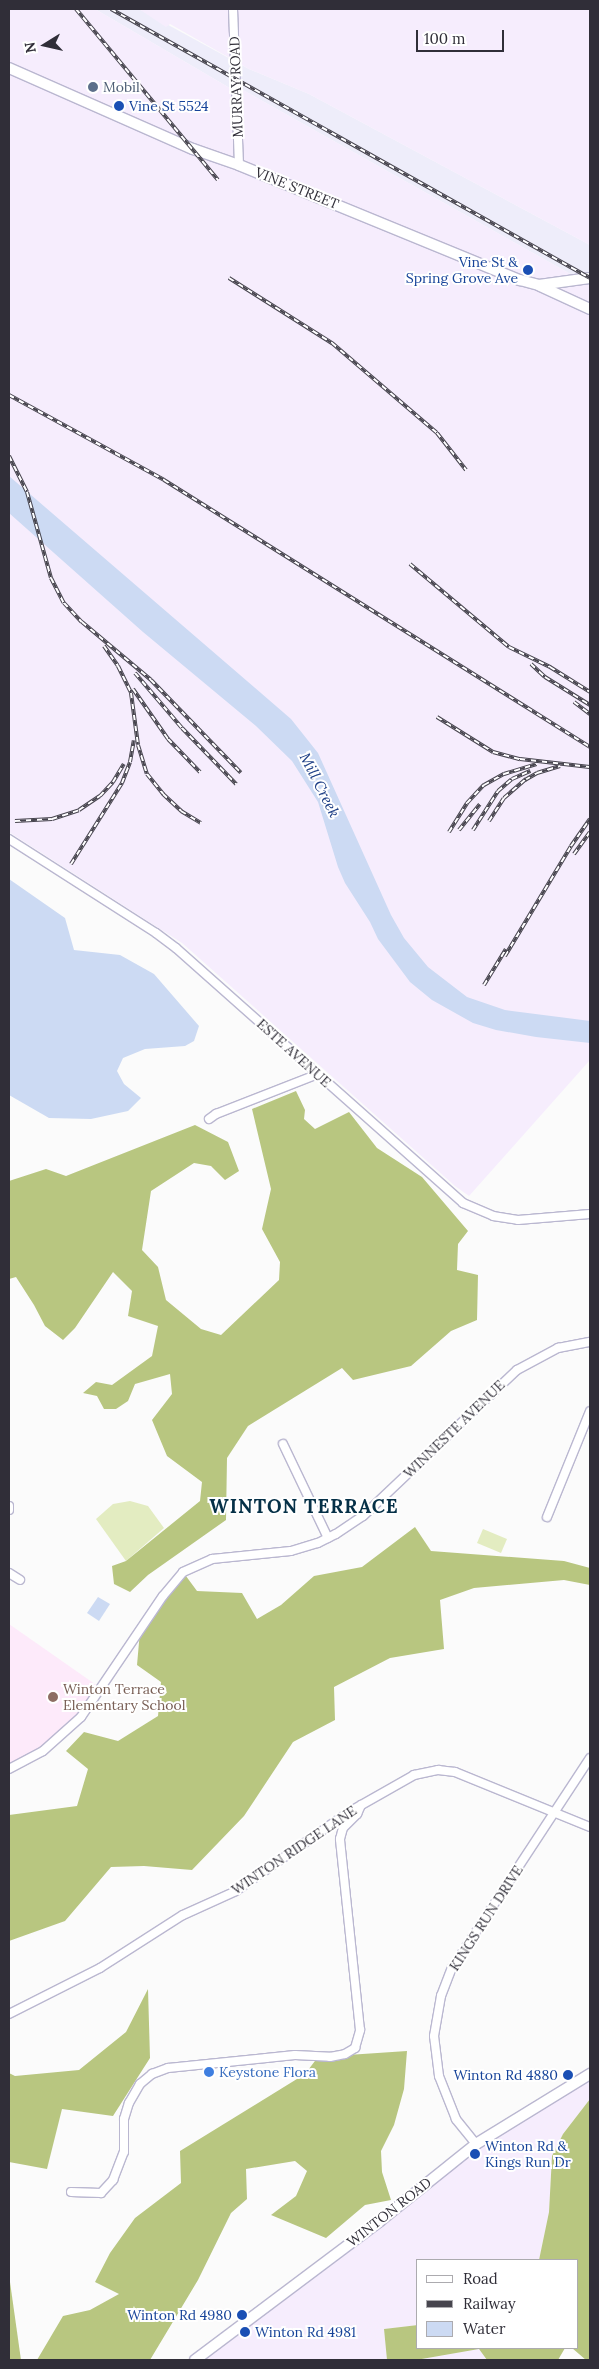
<!DOCTYPE html>
<html>
<head>
<meta charset="utf-8">
<style>
  body { margin:0 }
  #map { position:relative; width:599px; height:2369px; overflow:hidden; background:#fbfbfb; font-family:Lora,serif }
  div>[style] { position:absolute }
  .built>* { inset:0; background:#eeedfa }
  .industrial>* { inset:0; background:#f6edfd }
  .education>* { inset:0; background:#fdeafa }
  .green>* { inset:0; background:#e3ecc1 }
  .forest>* { inset:0; background:#b8c680 }
  .water>* { inset:0; background:#ccdaf3 }
  .roads { filter:drop-shadow(1px 0 #bab7d0) drop-shadow(-1px 0 #bab7d0) drop-shadow(0 1px #bab7d0) drop-shadow(0 -1px #bab7d0) }
  .minor>* { height:8px; margin:-4px; padding:0 4px; transform-origin:4px; border-radius:4px; background:#fff }
  .major>* { height:10px; margin:-5px; padding:0 5px; transform-origin:5px; border-radius:5px; background:#fff }
  .rail>* { height:4px; margin-top:-2px; transform-origin:0; background:repeating-linear-gradient(90deg,#fff 0 5.5px,#47454e 0 11px); box-sizing:border-box; border-block:1px solid #47454e }
  .dots>* { width:14px; height:14px; translate:-50% -50%; box-sizing:border-box; border:2px solid #fff; border-radius:50% }
  span { translate:-50% -50%; white-space:nowrap; text-align:center; line-height:1.15; -webkit-text-stroke:4px #fff; paint-order:stroke }
  .service-label { font-size:14px; color:#4e5e75 }
  .left { translate:0 -50%; text-align:left }
  .street-label { font-size:14px; color:#302e38 }
  .transit-label { font-size:14px; color:#164399 }
  .right { translate:-100% -50%; text-align:right }
  .education-label { font-size:14px; color:#785e54 }
  .shop-label { font-size:14px; color:#366cbe }
  .water-label { font-size:15px; color:#204187; font-style:italic }
  .district-label { font-size:19px; color:#053047; font-weight:700; letter-spacing:1px }
  .frame { position:absolute; inset:0; border:10px solid #302e38; pointer-events:none }
  .legend { position:absolute; left:416px; top:2259px; width:162px; height:90px; box-sizing:border-box; background:#fff; border:1px solid #acabaf; margin:0; padding:6px 9px; list-style:none; font-size:15px; color:#302e38 }
  .legend li { display:flex; align-items:center; gap:10px; height:25px }
  .legend b { width:25px; border:1px solid #acabaf }
  .north { position:absolute; left:20px; top:20px; width:50px; height:50px; -webkit-text-stroke:4px #fff; paint-order:stroke; rotate:260deg; font-size:14px; font-weight:700; line-height:20px; text-align:center; color:#302e38 }
  .north::after { content:''; display:block; margin:auto; width:18px; height:22px; background:#302e38; clip-path:polygon(50% 0,100% 100%,50% 72%,0 100%) }
  .scale { position:absolute; left:416px; top:30px; width:88px; height:22px; box-sizing:border-box; border:2px solid #302e38; border-top:0; padding-left:6px; font-size:15px; line-height:18px; white-space:nowrap; color:#302e38; -webkit-text-stroke:4px #fff; paint-order:stroke }
</style>
</head>
<body>
<div id="map">
  <div class="built">
    <i style="clip-path:polygon(95px 9px,139px 9px,249px 69px,309px 94px,590px 245px,590px 285px,243px 90px,228px 87px)"></i>
  </div>
  <div class="industrial">
    <i style="clip-path:polygon(9px 9px,95px 9px,228px 87px,243px 90px,590px 285px,590px 1060px,469px 1196px,455px 1186px,182px 943px,9px 832px)"></i>
    <i style="clip-path:polygon(139px 9px,590px 9px,590px 245px,309px 94px,249px 69px,170px 24px,166px 27px)"></i>
    <i style="clip-path:polygon(590px 2074px,590px 2099px,563px 2134px,552px 2156px,549px 2212px,539px 2260px,418px 2260px,418px 2325px,384px 2329px,387px 2360px,195px 2360px,476px 2144px)"></i>
    <i style="clip-path:polygon(479px 2349px,487px 2360px,416px 2360px)"></i>
  </div>
  <div class="education">
    <i style="clip-path:polygon(9px 1624px,102px 1689px,58px 1740px,9px 1769px)"></i>
  </div>
  <div class="green">
    <i style="clip-path:polygon(130px 1501px,148px 1506px,164px 1528px,126px 1561px,96px 1519px,113px 1504px)"></i>
    <i style="clip-path:polygon(483px 1529px,507px 1539px,501px 1553px,477px 1543px)"></i>
  </div>
  <div class="forest">
    <i style="clip-path:polygon(296px 1091px,305px 1110px,304px 1119px,315px 1129px,349px 1112px,377px 1148px,422px 1177px,468px 1231px,458px 1244px,457px 1270px,478px 1275px,477px 1320px,451px 1331px,411px 1366px,353px 1380px,342px 1368px,248px 1426px,227px 1458px,226px 1520px,148px 1575px,130px 1592px,114px 1584px,112px 1566px,126px 1561px,200px 1501px,202px 1482px,167px 1456px,152px 1420px,172px 1394px,170px 1374px,135px 1384px,128px 1401px,116px 1409px,104px 1409px,97px 1396px,83px 1393px,96px 1382px,112px 1385px,152px 1356px,158px 1326px,128px 1316px,132px 1291px,113px 1272px,75px 1328px,63px 1340px,45px 1326px,34px 1305px,16px 1277px,9px 1279px,9px 1181px,46px 1169px,66px 1176px,195px 1125px,228px 1142px,239px 1171px,225px 1180px,211px 1166px,194px 1163px,151px 1191px,142px 1250px,158px 1267px,166px 1300px,201px 1329px,221px 1335px,279px 1280px,280px 1262px,262px 1229px,271px 1189px,252px 1109px)"></i>
    <i style="clip-path:polygon(415px 1527px,431px 1551px,564px 1561px,590px 1568px,590px 1585px,564px 1580px,474px 1588px,440px 1600px,444px 1649px,390px 1658px,334px 1687px,335px 1720px,293px 1742px,244px 1816px,192px 1870px,144px 1866px,111px 1867px,65px 1921px,9px 1941px,9px 1815px,77px 1806px,88px 1769px,66px 1751px,84px 1732px,118px 1741px,158px 1716px,161px 1682px,137px 1665px,140px 1631px,183px 1572px,197px 1591px,242px 1593px,257px 1619px,281px 1605px,314px 1576px,362px 1567px)"></i>
    <i style="clip-path:polygon(148px 1989px,150px 2058px,113px 2116px,62px 2109px,47px 2169px,9px 2162px,9px 2073px,15px 2076px,79px 2070px,126px 2032px)"></i>
    <i style="clip-path:polygon(407px 2051px,404px 2089px,394px 2125px,381px 2151px,382px 2172px,391px 2200px,365px 2205px,326px 2238px,271px 2215px,296px 2196px,307px 2171px,295px 2161px,246px 2169px,247px 2199px,231px 2213px,198px 2280px,150px 2360px,37px 2360px,63px 2316px,90px 2310px,119px 2294px,95px 2282px,110px 2253px,135px 2218px,181px 2183px,180px 2151px,305px 2074px,318px 2057px)"></i>
    <i style="clip-path:polygon(590px 2099px,590px 2360px,586px 2360px,572px 2348px,578px 2348px,578px 2260px,539px 2260px,549px 2212px,552px 2156px,563px 2134px)"></i>
    <i style="clip-path:polygon(9px 2275px,21px 2360px,9px 2360px)"></i>
    <i style="clip-path:polygon(418px 2325px,418px 2348px,565px 2348px,558px 2360px,487px 2360px,479px 2349px,416px 2360px,387px 2360px,384px 2329px)"></i>
  </div>
  <div class="water">
    <i style="clip-path:polygon(9px 476px,291px 719px,318px 753px,391px 915px,404px 938px,428px 967px,467px 997px,505px 1010px,590px 1021px,590px 1043px,536px 1037px,496px 1030px,473px 1023px,432px 1000px,410px 982px,378px 939px,370px 922px,345px 883px,338px 867px,318px 802px,292px 761px,256px 726px,143px 632px,9px 513px)"></i>
    <i style="clip-path:polygon(9px 879px,65px 918px,74px 950px,120px 955px,154px 974px,199px 1026px,194px 1041px,185px 1046px,145px 1049px,123px 1058px,117px 1071px,124px 1084px,141px 1098px,128px 1111px,91px 1119px,49px 1118px,9px 1095px)"></i>
    <i style="clip-path:polygon(98px 1597px,110px 1604px,99px 1621px,87px 1613px)"></i>
  </div>
  <div class="roads">
    <div class="minor">
      <i style="left:233px;top:9px;width:156px;rotate:87.8deg"></i>
      <i style="left:9px;top:839px;width:174px;rotate:32.6deg"></i>
      <i style="left:156px;top:933px;width:25px;rotate:37deg"></i>
      <i style="left:176px;top:948px;width:384px;rotate:41.6deg"></i>
      <i style="left:463px;top:1203px;width:33px;rotate:23deg"></i>
      <i style="left:493px;top:1216px;width:25px;rotate:9deg"></i>
      <i style="left:518px;top:1220px;width:72px;rotate:-4.8deg"></i>
      <i style="left:209px;top:1119px;width:9px;rotate:-36deg"></i>
      <i style="left:216px;top:1114px;width:110px;rotate:-21.4deg"></i>
      <i style="left:283px;top:1444px;width:104px;rotate:64.4deg"></i>
      <i style="left:9px;top:1510px;width:4px;rotate:-90deg"></i>
      <i style="left:547px;top:1517px;width:114px;rotate:-67.9deg"></i>
      <i style="left:9px;top:1573px;width:13px;rotate:32deg"></i>
      <i style="left:9px;top:1769px;width:38px;rotate:-28deg"></i>
      <i style="left:43px;top:1751px;width:51px;rotate:-41.8deg"></i>
      <i style="left:81px;top:1717px;width:146px;rotate:-55.9deg"></i>
      <i style="left:163px;top:1596px;width:31px;rotate:-50deg"></i>
      <i style="left:183px;top:1572px;width:32px;rotate:-24deg"></i>
      <i style="left:212px;top:1559px;width:79px;rotate:-5.8deg"></i>
      <i style="left:291px;top:1551px;width:28px;rotate:-17deg"></i>
      <i style="left:318px;top:1543px;width:20px;rotate:-27deg"></i>
      <i style="left:336px;top:1534px;width:32px;rotate:-34deg"></i>
      <i style="left:363px;top:1516px;width:212px;rotate:-43.5deg"></i>
      <i style="left:517px;top:1370px;width:47px;rotate:-28.2deg"></i>
      <i style="left:558px;top:1348px;width:33px;rotate:-11deg"></i>
      <i style="left:9px;top:2014px;width:102px;rotate:-26.8deg"></i>
      <i style="left:100px;top:1968px;width:98px;rotate:-32.6deg"></i>
      <i style="left:183px;top:1915px;width:58px;rotate:-24.4deg"></i>
      <i style="left:236px;top:1891px;width:138px;rotate:-35deg"></i>
      <i style="left:349px;top:1812px;width:75px;rotate:-29.6deg"></i>
      <i style="left:414px;top:1775px;width:25px;rotate:-12deg"></i>
      <i style="left:438px;top:1770px;width:17px;rotate:7deg"></i>
      <i style="left:455px;top:1772px;width:146px;rotate:22.2deg"></i>
      <i style="left:476px;top:2144px;width:32px;rotate:-129deg"></i>
      <i style="left:456px;top:2119px;width:46px;rotate:-111.6deg"></i>
      <i style="left:439px;top:2076px;width:40px;rotate:-97.1deg"></i>
      <i style="left:434px;top:2036px;width:41px;rotate:-80.1deg"></i>
      <i style="left:441px;top:1996px;width:30px;rotate:-69deg"></i>
      <i style="left:452px;top:1968px;width:251px;rotate:-56.7deg"></i>
      <i style="left:71px;top:2192px;width:30px;rotate:2deg"></i>
      <i style="left:101px;top:2193px;width:18px;rotate:-47deg"></i>
      <i style="left:113px;top:2180px;width:30px;rotate:-69deg"></i>
      <i style="left:124px;top:2152px;width:33px;rotate:-90deg"></i>
      <i style="left:124px;top:2119px;width:17px;rotate:-73deg"></i>
      <i style="left:129px;top:2103px;width:22px;rotate:-60deg"></i>
      <i style="left:140px;top:2084px;width:16px;rotate:-40deg"></i>
      <i style="left:152px;top:2074px;width:17px;rotate:-21deg"></i>
      <i style="left:168px;top:2068px;width:99px;rotate:-5.8deg"></i>
      <i style="left:266px;top:2058px;width:29px;rotate:-6deg"></i>
      <i style="left:295px;top:2055px;width:35px;rotate:3deg"></i>
      <i style="left:330px;top:2057px;width:15px;rotate:-11deg"></i>
      <i style="left:345px;top:2054px;width:12px;rotate:-31deg"></i>
      <i style="left:355px;top:2048px;width:19px;rotate:-74deg"></i>
      <i style="left:360px;top:2030px;width:192px;rotate:-96deg"></i>
      <i style="left:340px;top:1839px;width:11px;rotate:-75deg"></i>
      <i style="left:343px;top:1828px;width:20px;rotate:-45deg"></i>
      <i style="left:357px;top:1814px;width:10px;rotate:-66deg"></i>
    </div>
    <div class="major">
      <i style="left:9px;top:68px;width:201px;rotate:23.8deg"></i>
      <i style="left:193px;top:149px;width:49px;rotate:19.2deg"></i>
      <i style="left:239px;top:165px;width:304px;rotate:22.3deg"></i>
      <i style="left:520px;top:280px;width:20px;rotate:15deg"></i>
      <i style="left:539px;top:285px;width:51px;rotate:-7.8deg"></i>
      <i style="left:540px;top:286px;width:55px;rotate:24.7deg"></i>
      <i style="left:195px;top:2360px;width:231px;rotate:-36.9deg"></i>
      <i style="left:380px;top:2221px;width:123px;rotate:-38.7deg"></i>
      <i style="left:476px;top:2144px;width:134px;rotate:-31.6deg"></i>
    </div>
  </div>
  <div class="rail">
    <i style="left:76px;top:9px;width:222px;rotate:50.3deg"></i>
    <i style="left:111px;top:9px;width:549px;rotate:29.32deg"></i>
    <i style="left:229px;top:278px;width:122px;rotate:32.3deg"></i>
    <i style="left:332px;top:343px;width:138px;rotate:40.6deg"></i>
    <i style="left:437px;top:433px;width:47px;rotate:51.9deg"></i>
    <i style="left:9px;top:395px;width:177px;rotate:28.7deg"></i>
    <i style="left:164px;top:480px;width:503px;rotate:32.08deg"></i>
    <i style="left:9px;top:456px;width:40px;rotate:63.4deg"></i>
    <i style="left:27px;top:492px;width:89px;rotate:74.4deg"></i>
    <i style="left:51px;top:578px;width:28px;rotate:63deg"></i>
    <i style="left:64px;top:603px;width:26px;rotate:47deg"></i>
    <i style="left:82px;top:622px;width:90px;rotate:40deg"></i>
    <i style="left:151px;top:680px;width:129px;rotate:45.9deg"></i>
    <i style="left:410px;top:564px;width:129px;rotate:40deg"></i>
    <i style="left:509px;top:647px;width:46px;rotate:26deg"></i>
    <i style="left:550px;top:667px;width:47px;rotate:32deg"></i>
    <i style="left:104px;top:646px;width:24px;rotate:55deg"></i>
    <i style="left:118px;top:666px;width:30px;rotate:64deg"></i>
    <i style="left:131px;top:693px;width:52px;rotate:82.3deg"></i>
    <i style="left:138px;top:745px;width:30px;rotate:73deg"></i>
    <i style="left:147px;top:774px;width:26px;rotate:51deg"></i>
    <i style="left:163px;top:794px;width:25px;rotate:43deg"></i>
    <i style="left:181px;top:811px;width:23px;rotate:31deg"></i>
    <i style="left:531px;top:664px;width:19px;rotate:43deg"></i>
    <i style="left:545px;top:677px;width:53px;rotate:31.9deg"></i>
    <i style="left:135px;top:673px;width:72px;rotate:49.5deg"></i>
    <i style="left:182px;top:728px;width:78px;rotate:46deg"></i>
    <i style="left:133px;top:689px;width:61px;rotate:55deg"></i>
    <i style="left:168px;top:739px;width:46px;rotate:45.9deg"></i>
    <i style="left:574px;top:702px;width:20px;rotate:37deg"></i>
    <i style="left:437px;top:717px;width:66px;rotate:32deg"></i>
    <i style="left:493px;top:752px;width:28px;rotate:15deg"></i>
    <i style="left:520px;top:759px;width:70px;rotate:6.5deg"></i>
    <i style="left:525px;top:780px;width:14px;rotate:-30deg"></i>
    <i style="left:537px;top:773px;width:24px;rotate:-17deg"></i>
    <i style="left:15px;top:821px;width:37px;rotate:-3deg"></i>
    <i style="left:52px;top:819px;width:28px;rotate:-18deg"></i>
    <i style="left:79px;top:810px;width:25px;rotate:-34deg"></i>
    <i style="left:100px;top:796px;width:19px;rotate:-47deg"></i>
    <i style="left:113px;top:782px;width:21px;rotate:-59deg"></i>
    <i style="left:489px;top:821px;width:27px;rotate:-57deg"></i>
    <i style="left:504px;top:798px;width:29px;rotate:-41deg"></i>
    <i style="left:459px;top:830px;width:33px;rotate:-51deg"></i>
    <i style="left:473px;top:830px;width:46px;rotate:-57.3deg"></i>
    <i style="left:498px;top:791px;width:18px;rotate:-41deg"></i>
    <i style="left:512px;top:779px;width:20px;rotate:-24deg"></i>
    <i style="left:449px;top:832px;width:34px;rotate:-58deg"></i>
    <i style="left:467px;top:803px;width:25px;rotate:-47deg"></i>
    <i style="left:484px;top:785px;width:23px;rotate:-29deg"></i>
    <i style="left:504px;top:774px;width:34px;rotate:-17deg"></i>
    <i style="left:574px;top:854px;width:27px;rotate:-54deg"></i>
    <i style="left:71px;top:864px;width:96px;rotate:-57.8deg"></i>
    <i style="left:122px;top:783px;width:22px;rotate:-69deg"></i>
    <i style="left:130px;top:762px;width:22px;rotate:-80deg"></i>
    <i style="left:505px;top:956px;width:128px;rotate:-59deg"></i>
    <i style="left:571px;top:846px;width:33px;rotate:-55deg"></i>
    <i style="left:484px;top:985px;width:42px;rotate:-58.6deg"></i>
  </div>
  <div class="dots">
    <i style="left:93px;top:87px;background:#5c6f8a"></i>
    <i style="left:119px;top:106px;background:#1a4fb4"></i>
    <i style="left:528px;top:270px;background:#1a4fb4"></i>
    <i style="left:53px;top:1697px;background:#8d6e63"></i>
    <i style="left:209px;top:2072px;background:#3f7fe0"></i>
    <i style="left:568px;top:2075px;background:#1a4fb4"></i>
    <i style="left:475px;top:2154px;background:#1a4fb4"></i>
    <i style="left:242px;top:2315px;background:#1a4fb4"></i>
    <i style="left:245px;top:2332px;background:#1a4fb4"></i>
  </div>
  <div class="service-label">
    <span class="left" style="left:103px;top:87px">Mobil</span>
  </div>
  <div class="street-label">
    <span style="left:236px;top:87px;rotate:-92deg">MURRAY ROAD</span>
    <span style="left:297px;top:188px;rotate:22deg">VINE STREET</span>
    <span style="left:294px;top:1053px;rotate:42deg">ESTE AVENUE</span>
    <span style="left:454px;top:1429px;rotate:-44deg">WINNESTE AVENUE</span>
    <span style="left:294px;top:1850px;rotate:-34deg">WINTON RIDGE LANE</span>
    <span style="left:486px;top:1918px;rotate:-57deg">KINGS RUN DRIVE</span>
    <span style="left:389px;top:2212px;rotate:-38deg">WINTON ROAD</span>
  </div>
  <div class="transit-label">
    <span class="left" style="left:129px;top:106px">Vine St 5524</span>
    <span class="right" style="left:518px;top:270px">Vine St &amp;<br>Spring Grove Ave</span>
    <span class="right" style="left:558px;top:2075px">Winton Rd 4880</span>
    <span class="left" style="left:485px;top:2154px">Winton Rd &amp;<br>Kings Run Dr</span>
    <span class="right" style="left:232px;top:2315px">Winton Rd 4980</span>
    <span class="left" style="left:255px;top:2332px">Winton Rd 4981</span>
  </div>
  <div class="education-label">
    <span class="left" style="left:63px;top:1697px">Winton Terrace<br>Elementary School</span>
  </div>
  <div class="shop-label">
    <span class="left" style="left:219px;top:2072px">Keystone Flora</span>
  </div>
  <div class="water-label">
    <span style="left:320px;top:785px;rotate:63deg">Mill Creek</span>
  </div>
  <div class="district-label">
    <span style="left:304px;top:1507px">WINTON TERRACE</span>
  </div>
  <div class="frame"></div>
  <ul class="legend">
  <li><b style="height:6px;background:#fff"></b>Road</li>
  <li><b style="height:6px;background:#47454e"></b>Railway</li>
  <li><b style="height:14px;background:#ccdaf3"></b>Water</li>
  </ul>
  <div class="north">N</div>
  <div class="scale">100 m</div>
</div>
</body>
</html>
